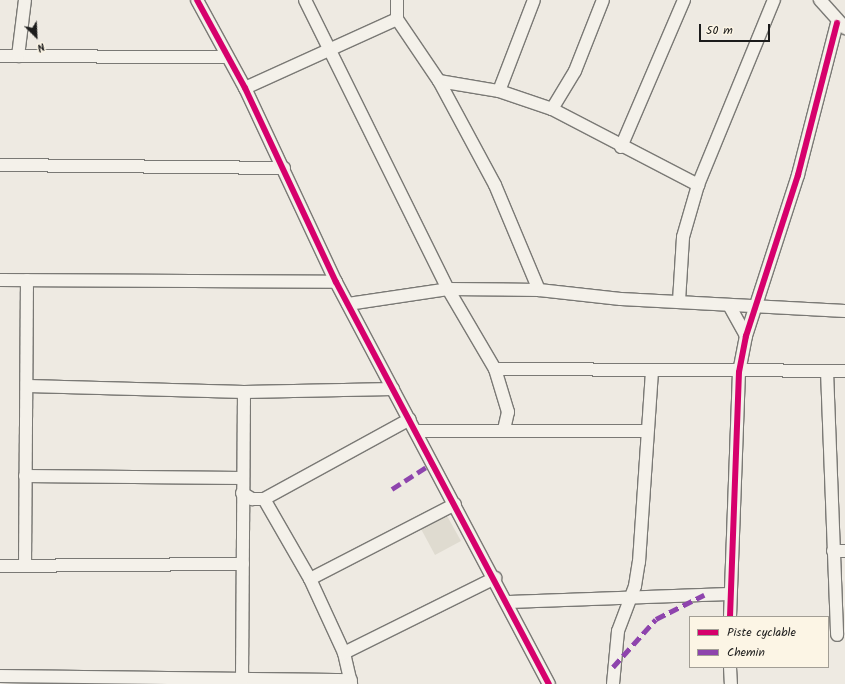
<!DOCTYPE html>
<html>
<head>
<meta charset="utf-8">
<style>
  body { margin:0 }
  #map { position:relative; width:845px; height:684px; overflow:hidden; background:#eeeae2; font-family:Kalam,sans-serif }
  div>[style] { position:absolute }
  .green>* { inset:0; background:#dfdbd0 }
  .roads { filter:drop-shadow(1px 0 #7a7975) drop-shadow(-1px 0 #7a7975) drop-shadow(0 1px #7a7975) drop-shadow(0 -1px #7a7975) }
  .minor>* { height:12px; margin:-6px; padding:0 6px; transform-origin:6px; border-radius:6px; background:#f4f1ea }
  .quiet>* { height:5px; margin-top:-2.5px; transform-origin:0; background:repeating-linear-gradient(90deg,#8e44ad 0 10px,transparent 0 15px) }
  .cycleway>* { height:6px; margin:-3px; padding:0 3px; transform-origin:3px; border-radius:3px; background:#d6006c }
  span { translate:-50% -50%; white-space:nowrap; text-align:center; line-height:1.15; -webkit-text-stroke:3px #fcf5e5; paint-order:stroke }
  .legend { position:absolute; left:689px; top:616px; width:140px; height:52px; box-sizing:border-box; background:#fcf5e5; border:1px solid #a29e95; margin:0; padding:5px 7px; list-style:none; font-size:12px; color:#1c1c1c }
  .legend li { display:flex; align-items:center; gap:8px; height:20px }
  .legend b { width:20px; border:1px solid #a29e95 }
  .north { position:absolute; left:16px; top:16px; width:40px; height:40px; -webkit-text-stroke:3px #fcf5e5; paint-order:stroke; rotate:156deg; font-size:11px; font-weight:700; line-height:16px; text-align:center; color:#1c1c1c }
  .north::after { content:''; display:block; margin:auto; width:14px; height:18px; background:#1c1c1c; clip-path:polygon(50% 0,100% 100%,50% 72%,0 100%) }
  .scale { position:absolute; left:699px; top:24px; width:71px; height:18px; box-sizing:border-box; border:2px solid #1c1c1c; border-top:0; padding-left:5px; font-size:12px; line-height:14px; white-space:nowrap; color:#1c1c1c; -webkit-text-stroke:3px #fcf5e5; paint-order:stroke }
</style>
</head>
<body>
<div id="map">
  <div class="green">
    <i style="clip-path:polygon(446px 514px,461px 541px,435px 555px,420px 527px)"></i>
  </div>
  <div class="roads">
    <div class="minor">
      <i style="left:197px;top:0;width:100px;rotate:61.4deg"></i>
      <i style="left:245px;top:88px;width:214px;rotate:64.9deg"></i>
      <i style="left:336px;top:282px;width:455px;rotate:62.1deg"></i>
      <i style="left:305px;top:0;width:322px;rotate:63.7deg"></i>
      <i style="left:448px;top:289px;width:93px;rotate:59.6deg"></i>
      <i style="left:495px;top:369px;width:45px;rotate:73.2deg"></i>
      <i style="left:508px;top:412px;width:17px;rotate:103deg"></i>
      <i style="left:397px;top:0;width:19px;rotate:90deg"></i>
      <i style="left:397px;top:19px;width:75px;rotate:55.9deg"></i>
      <i style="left:439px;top:81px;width:118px;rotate:61.7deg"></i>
      <i style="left:495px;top:185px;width:114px;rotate:67.3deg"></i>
      <i style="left:820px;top:0;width:38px;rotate:48deg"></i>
      <i style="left:0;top:56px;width:225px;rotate:0.3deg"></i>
      <i style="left:18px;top:56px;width:56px;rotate:-82.9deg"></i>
      <i style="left:439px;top:81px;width:61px;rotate:9.5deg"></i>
      <i style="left:499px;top:91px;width:56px;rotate:18.8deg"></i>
      <i style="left:552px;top:109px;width:165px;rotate:27.5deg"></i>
      <i style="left:245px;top:88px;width:167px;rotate:-24.4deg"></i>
      <i style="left:499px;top:91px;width:97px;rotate:-69deg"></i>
      <i style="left:552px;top:109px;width:44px;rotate:-58.8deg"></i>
      <i style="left:575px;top:71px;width:76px;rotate:-68.5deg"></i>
      <i style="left:621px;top:147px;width:160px;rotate:-66.8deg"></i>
      <i style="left:0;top:165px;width:284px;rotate:0.6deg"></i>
      <i style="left:0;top:280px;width:336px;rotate:0.3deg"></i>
      <i style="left:679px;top:301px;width:64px;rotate:-86.4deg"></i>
      <i style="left:683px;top:237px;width:54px;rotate:-73.9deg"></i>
      <i style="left:698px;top:185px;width:200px;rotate:-67.7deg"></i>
      <i style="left:348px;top:304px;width:101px;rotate:-8.5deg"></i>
      <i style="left:448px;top:289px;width:91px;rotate:0.6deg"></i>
      <i style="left:539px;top:290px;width:82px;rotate:6.3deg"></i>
      <i style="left:621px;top:299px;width:224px;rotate:3.1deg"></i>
      <i style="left:729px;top:305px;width:35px;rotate:61deg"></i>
      <i style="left:495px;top:369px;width:350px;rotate:0.3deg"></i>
      <i style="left:827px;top:371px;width:264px;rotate:87.8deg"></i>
      <i style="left:28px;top:386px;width:216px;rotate:1.6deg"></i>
      <i style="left:244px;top:392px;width:149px;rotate:-1.2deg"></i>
      <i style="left:418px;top:431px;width:228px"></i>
      <i style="left:25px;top:476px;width:217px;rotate:0.5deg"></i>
      <i style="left:242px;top:493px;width:12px;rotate:31deg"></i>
      <i style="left:252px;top:499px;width:12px"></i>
      <i style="left:264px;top:499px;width:166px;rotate:-28.7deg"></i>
      <i style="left:264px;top:499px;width:92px;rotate:60.1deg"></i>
      <i style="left:310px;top:579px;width:81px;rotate:65.3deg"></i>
      <i style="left:344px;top:653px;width:32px;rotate:77deg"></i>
      <i style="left:833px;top:551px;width:12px"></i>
      <i style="left:25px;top:565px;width:285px;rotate:-89.6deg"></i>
      <i style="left:0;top:566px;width:243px;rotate:-0.5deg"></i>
      <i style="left:310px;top:579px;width:163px;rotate:-27.3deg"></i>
      <i style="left:508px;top:602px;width:222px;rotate:-2.1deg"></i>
      <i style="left:730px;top:617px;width:245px;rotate:-87.9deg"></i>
      <i style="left:739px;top:372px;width:37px;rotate:-79deg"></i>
      <i style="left:746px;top:336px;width:169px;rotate:-72.1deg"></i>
      <i style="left:798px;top:175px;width:157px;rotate:-75.6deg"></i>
      <i style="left:344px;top:653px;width:169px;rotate:-26.4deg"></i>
      <i style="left:730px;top:667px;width:17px;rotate:87deg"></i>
      <i style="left:0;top:676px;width:351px;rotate:0.7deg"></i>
      <i style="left:242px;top:679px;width:287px;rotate:-89.6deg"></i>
      <i style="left:613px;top:684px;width:53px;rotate:-84.6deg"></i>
      <i style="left:618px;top:631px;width:48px;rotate:-69.3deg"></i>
      <i style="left:635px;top:586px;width:24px;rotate:-81deg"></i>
      <i style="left:639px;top:562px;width:191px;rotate:-86.1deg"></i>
    </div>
  </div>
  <div class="quiet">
    <i style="left:392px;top:489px;width:50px;rotate:-32.7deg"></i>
    <i style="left:613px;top:667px;width:64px;rotate:-48.1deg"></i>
    <i style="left:656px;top:619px;width:54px;rotate:-26.6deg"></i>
  </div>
  <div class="cycleway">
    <i style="left:197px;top:0;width:100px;rotate:61.4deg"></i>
    <i style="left:245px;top:88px;width:214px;rotate:64.9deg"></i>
    <i style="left:336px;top:282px;width:455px;rotate:62.1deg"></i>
    <i style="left:730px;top:617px;width:245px;rotate:-87.9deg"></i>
    <i style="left:739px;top:372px;width:37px;rotate:-79deg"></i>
    <i style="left:746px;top:336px;width:169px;rotate:-72.1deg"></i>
    <i style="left:798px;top:175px;width:157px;rotate:-75.6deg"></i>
  </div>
  <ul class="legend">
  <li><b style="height:5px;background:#d6006c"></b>Piste cyclable</li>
  <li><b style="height:5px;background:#8e44ad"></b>Chemin</li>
  </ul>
  <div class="north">N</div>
  <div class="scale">50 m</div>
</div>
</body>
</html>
